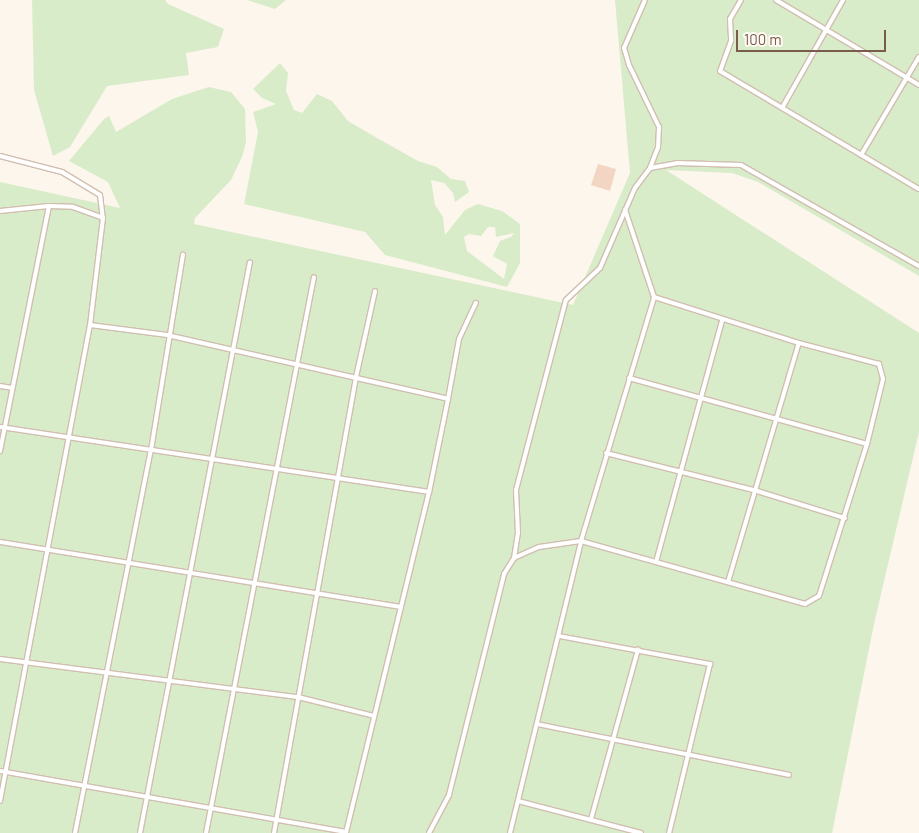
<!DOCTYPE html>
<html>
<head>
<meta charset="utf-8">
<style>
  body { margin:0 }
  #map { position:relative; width:919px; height:833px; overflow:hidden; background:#fdf6ec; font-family:Barlow,sans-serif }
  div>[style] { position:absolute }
  .green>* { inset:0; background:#d8ecc9 }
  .building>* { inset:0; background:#f3d5c3 }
  .roads { filter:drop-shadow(1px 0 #d1beb0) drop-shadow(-1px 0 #d1beb0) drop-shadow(0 1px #d1beb0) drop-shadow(0 -1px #d1beb0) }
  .service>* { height:4px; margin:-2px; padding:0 2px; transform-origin:2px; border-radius:2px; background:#fff }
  span { translate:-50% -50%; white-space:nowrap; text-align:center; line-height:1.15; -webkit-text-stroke:4.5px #fffaf3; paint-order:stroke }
  .scale { position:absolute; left:736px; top:30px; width:150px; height:22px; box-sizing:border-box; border:2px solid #7a5c4d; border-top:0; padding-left:6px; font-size:15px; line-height:18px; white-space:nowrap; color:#7a5c4d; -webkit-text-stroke:4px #fffaf3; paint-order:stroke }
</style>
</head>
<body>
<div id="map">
  <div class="green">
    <i style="clip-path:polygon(32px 0,165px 0,168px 4px,224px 29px,218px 47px,186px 53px,189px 75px,107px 86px,70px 147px,53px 156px,34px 90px)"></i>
    <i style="clip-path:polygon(247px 0,286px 0,275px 9px)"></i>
    <i style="clip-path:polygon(615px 0,919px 0,919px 276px,758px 182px,732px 173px,666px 170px,919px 333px,919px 432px,874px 624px,832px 833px,0 833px,0 182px,120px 208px,108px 182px,69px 161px,104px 119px,109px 116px,116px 132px,172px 99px,209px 87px,231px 92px,245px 109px,246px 142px,242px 157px,231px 180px,195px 218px,194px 224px,573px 305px,630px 173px)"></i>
    <i style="clip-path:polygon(evenodd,280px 63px,288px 73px,286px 91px,294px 110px,302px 113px,317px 94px,332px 101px,348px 121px,377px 138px,418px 161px,437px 167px,451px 179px,465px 181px,469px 192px,455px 202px,453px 193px,444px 183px,431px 180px,435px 205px,443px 217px,445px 235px,465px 210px,478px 204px,502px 211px,520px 224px,520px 263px,507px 287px,385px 255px,365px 232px,244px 204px,258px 132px,253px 112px,276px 104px,262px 98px,253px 89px,280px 63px,488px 227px,495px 227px,496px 237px,514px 233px,511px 237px,500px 241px,493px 256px,507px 264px,504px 279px,467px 251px,464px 237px,469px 234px,481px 236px,488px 227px)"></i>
  </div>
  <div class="building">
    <i style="clip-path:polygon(598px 164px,616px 169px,610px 191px,591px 185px)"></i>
  </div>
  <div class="roads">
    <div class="service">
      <i style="left:741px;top:0;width:22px;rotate:120deg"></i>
      <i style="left:730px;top:19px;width:22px;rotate:87deg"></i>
      <i style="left:731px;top:41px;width:32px;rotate:110deg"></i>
      <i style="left:720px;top:71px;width:231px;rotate:30.7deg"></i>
      <i style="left:776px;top:0;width:166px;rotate:30.7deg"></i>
      <i style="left:782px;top:108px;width:124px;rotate:-60.5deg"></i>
      <i style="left:861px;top:155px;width:114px;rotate:-59.4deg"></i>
      <i style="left:0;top:156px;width:64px;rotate:14.5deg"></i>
      <i style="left:62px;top:172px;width:44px;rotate:31.2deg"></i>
      <i style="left:100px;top:195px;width:23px;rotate:83deg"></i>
      <i style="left:103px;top:218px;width:108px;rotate:96.9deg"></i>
      <i style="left:650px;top:168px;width:27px;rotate:-10deg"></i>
      <i style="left:677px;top:163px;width:64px;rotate:1.8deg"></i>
      <i style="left:741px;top:165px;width:205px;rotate:29.6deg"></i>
      <i style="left:49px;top:206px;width:24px;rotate:2deg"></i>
      <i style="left:73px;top:207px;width:32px;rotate:20deg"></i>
      <i style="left:0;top:211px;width:49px;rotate:-5.8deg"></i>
      <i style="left:49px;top:206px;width:250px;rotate:101.3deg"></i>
      <i style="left:629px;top:378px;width:247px;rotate:15.5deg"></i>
      <i style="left:0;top:386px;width:12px;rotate:9deg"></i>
      <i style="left:448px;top:399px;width:61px;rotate:-79.6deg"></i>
      <i style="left:459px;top:339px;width:40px;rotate:-65deg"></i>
      <i style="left:0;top:427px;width:434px;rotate:8.6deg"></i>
      <i style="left:606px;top:453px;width:156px;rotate:14.1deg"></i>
      <i style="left:757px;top:491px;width:92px;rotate:17.1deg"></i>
      <i style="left:0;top:542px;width:406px;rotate:9.2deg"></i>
      <i style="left:514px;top:558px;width:25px;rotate:-81deg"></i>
      <i style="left:518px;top:533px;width:43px;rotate:-92.7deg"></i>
      <i style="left:516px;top:490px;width:196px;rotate:-75.3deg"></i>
      <i style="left:566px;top:300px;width:47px;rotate:-43.3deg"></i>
      <i style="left:600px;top:268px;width:87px;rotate:-66.4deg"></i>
      <i style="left:635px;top:188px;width:25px;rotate:-53deg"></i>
      <i style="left:650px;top:168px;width:22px;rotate:-69deg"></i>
      <i style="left:658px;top:147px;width:20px;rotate:-87deg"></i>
      <i style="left:659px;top:127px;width:69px;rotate:-115.8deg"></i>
      <i style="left:629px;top:65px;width:18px;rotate:-106deg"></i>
      <i style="left:624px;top:48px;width:52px;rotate:-66.4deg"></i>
      <i style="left:656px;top:562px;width:251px;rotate:-74.7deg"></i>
      <i style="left:728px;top:582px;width:249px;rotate:-73.5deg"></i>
      <i style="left:559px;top:636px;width:154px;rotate:10.5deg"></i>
      <i style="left:710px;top:664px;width:174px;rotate:103.6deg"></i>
      <i style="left:0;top:659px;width:300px;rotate:7.3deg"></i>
      <i style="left:298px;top:697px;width:78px;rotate:14deg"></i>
      <i style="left:537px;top:724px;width:257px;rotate:11.4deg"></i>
      <i style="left:0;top:771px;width:351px;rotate:10deg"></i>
      <i style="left:0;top:801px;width:484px;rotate:-79.3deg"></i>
      <i style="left:90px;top:325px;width:78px;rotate:7.4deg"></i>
      <i style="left:167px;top:335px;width:288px;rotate:12.8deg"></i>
      <i style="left:448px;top:399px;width:95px;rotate:101.5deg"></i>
      <i style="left:429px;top:492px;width:351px;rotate:103.7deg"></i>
      <i style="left:518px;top:801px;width:127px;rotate:14.6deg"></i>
      <i style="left:591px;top:819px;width:176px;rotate:-74.5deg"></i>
      <i style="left:75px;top:833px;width:390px;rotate:-78.8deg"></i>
      <i style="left:151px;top:450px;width:198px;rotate:-80.7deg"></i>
      <i style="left:140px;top:833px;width:581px;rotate:-79.1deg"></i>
      <i style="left:206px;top:833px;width:566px;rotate:-79.01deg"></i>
      <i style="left:274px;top:833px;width:463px;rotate:-79.8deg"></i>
      <i style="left:356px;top:377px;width:88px;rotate:-77.5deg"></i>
      <i style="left:429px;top:833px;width:43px;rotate:-62.2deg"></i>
      <i style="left:449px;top:795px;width:228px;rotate:-76deg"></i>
      <i style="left:504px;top:574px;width:19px;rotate:-58deg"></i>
      <i style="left:514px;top:558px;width:27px;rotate:-24deg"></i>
      <i style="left:539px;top:547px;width:42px;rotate:-8.1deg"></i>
      <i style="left:581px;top:541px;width:233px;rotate:15.7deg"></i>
      <i style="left:805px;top:604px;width:16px;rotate:-30deg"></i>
      <i style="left:819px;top:596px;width:159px;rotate:-72.5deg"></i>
      <i style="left:867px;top:444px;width:67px;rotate:-76.2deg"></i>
      <i style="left:883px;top:379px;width:16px;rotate:-105deg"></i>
      <i style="left:879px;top:364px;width:83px;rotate:-165.3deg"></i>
      <i style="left:799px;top:343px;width:152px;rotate:-162.4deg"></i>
      <i style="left:510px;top:833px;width:301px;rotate:-76.3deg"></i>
      <i style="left:581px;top:541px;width:255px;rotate:-73.3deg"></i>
      <i style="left:654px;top:297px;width:92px;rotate:-108.4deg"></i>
    </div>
  </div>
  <div class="scale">100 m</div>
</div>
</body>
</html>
